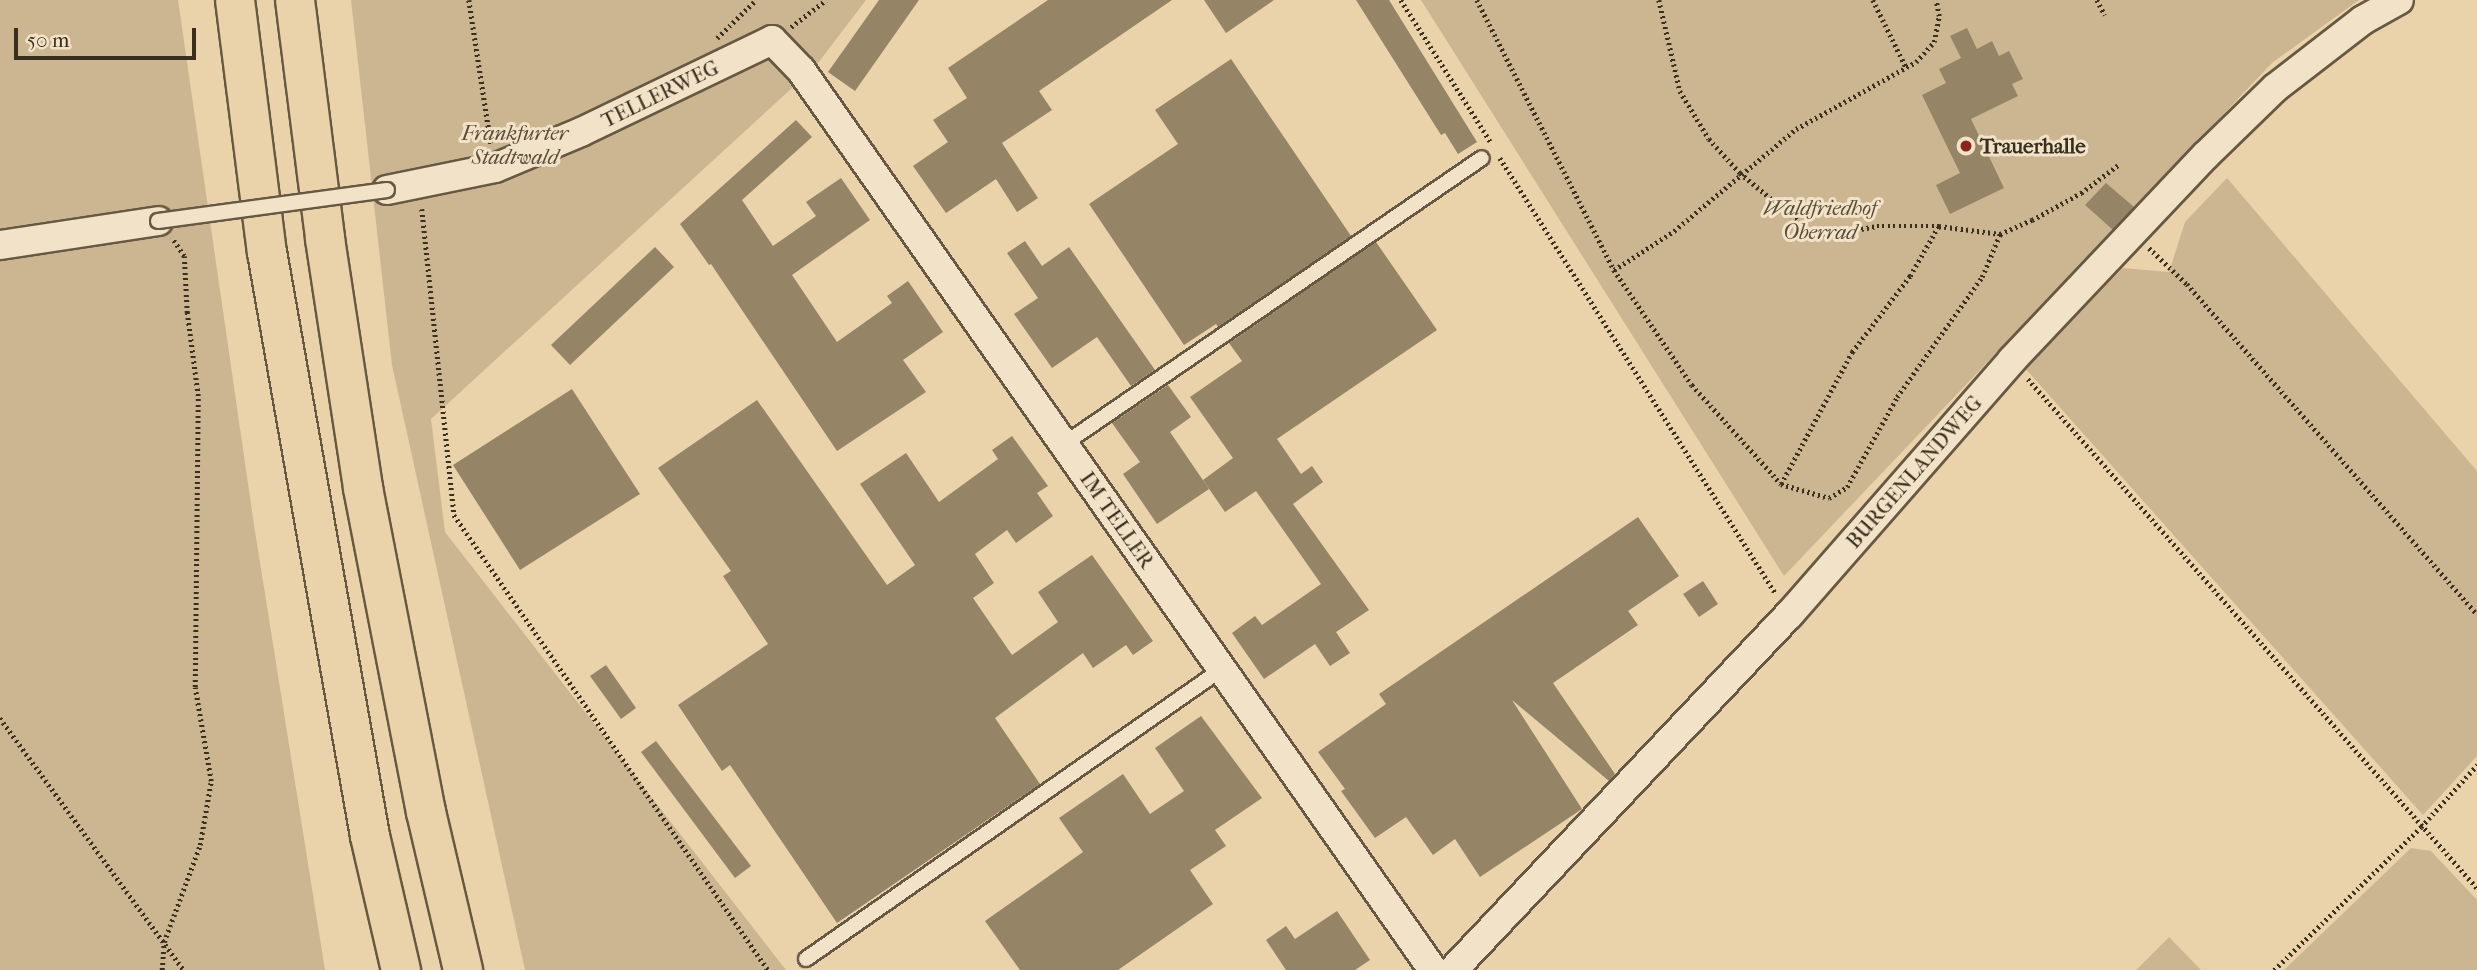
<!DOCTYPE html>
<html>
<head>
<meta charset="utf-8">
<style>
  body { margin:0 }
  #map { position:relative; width:2477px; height:970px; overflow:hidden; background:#ead2aa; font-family:"IM FELL French Canon",serif }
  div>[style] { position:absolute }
  .green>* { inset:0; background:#ccb692 }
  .building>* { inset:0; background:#968467 }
  .path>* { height:4.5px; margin-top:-2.25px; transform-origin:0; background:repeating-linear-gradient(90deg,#3a2f1f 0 2px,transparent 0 5.5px) }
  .roads { filter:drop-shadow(2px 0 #665842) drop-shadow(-2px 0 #665842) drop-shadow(0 2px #665842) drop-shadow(0 -2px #665842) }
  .service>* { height:14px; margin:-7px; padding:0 7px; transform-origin:7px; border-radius:7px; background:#f1e2c8 }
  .minor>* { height:28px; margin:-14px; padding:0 14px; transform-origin:14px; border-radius:14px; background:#f1e2c8 }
  .motorway>* { height:38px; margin:-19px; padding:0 19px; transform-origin:19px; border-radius:19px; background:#ead2aa }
  .bridges { filter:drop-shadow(2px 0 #665842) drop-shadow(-2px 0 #665842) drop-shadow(0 2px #665842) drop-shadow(0 -2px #665842) }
  .service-bridge>* { height:14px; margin:-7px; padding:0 7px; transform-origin:7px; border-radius:7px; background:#f1e2c8 }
  .dots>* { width:19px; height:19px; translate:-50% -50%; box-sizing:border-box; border:4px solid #f1e2c8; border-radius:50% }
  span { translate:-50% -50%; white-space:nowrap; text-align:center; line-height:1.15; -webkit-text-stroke:6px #f1e2c8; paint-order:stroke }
  .street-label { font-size:21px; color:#3a2f1f }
  .park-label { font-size:21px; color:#574a36; font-style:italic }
  .poi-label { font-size:21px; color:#3a2f1f; font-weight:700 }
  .left { translate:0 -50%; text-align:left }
  .scale { position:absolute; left:14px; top:28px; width:182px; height:32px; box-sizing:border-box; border:4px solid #3a2f1f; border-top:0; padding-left:9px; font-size:21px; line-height:24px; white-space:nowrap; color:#3a2f1f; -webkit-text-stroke:5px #f1e2c8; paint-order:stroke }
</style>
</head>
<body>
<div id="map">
  <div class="green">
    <i style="clip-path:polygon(0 0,178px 0,254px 525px,325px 970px,0 970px)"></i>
    <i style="clip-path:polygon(351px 0,866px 0,815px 67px,431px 419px,445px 532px,786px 970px,525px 970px,392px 365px)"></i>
    <i style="clip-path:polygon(1421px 0,2359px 0,2273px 62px,1784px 576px)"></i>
    <i style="clip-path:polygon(2227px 178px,2477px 471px,2477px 756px,2423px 815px,2023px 366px,2123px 268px,2169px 272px,2185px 222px)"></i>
    <i style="clip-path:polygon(2411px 848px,2431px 851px,2477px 900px,2477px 970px,2284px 970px)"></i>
    <i style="clip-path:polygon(2169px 937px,2201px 970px,2136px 970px)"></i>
  </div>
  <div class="building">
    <i style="clip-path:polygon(879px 0,919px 0,855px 91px,828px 72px)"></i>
    <i style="clip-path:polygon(1048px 0,1172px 0,1039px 91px,1052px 110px,1002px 143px,1038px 198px,1017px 212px,996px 179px,946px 213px,913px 166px,948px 142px,933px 120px,967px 98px,948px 68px)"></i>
    <i style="clip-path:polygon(1204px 0,1274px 0,1226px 33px)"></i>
    <i style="clip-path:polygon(1356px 0,1389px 0,1477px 142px,1458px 154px,1445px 133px,1441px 135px)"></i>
    <i style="clip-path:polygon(1967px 28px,1977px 49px,1992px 41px,1999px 56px,2009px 51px,2023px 79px,2012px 84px,2018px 96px,1971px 119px,2004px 188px,1950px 214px,1936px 185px,1960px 173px,1922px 95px,1946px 83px,1939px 69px,1961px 58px,1950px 36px)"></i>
    <i style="clip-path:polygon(1231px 59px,1351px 236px,1218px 327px,1216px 324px,1184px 345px,1089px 204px,1178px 144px,1155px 110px)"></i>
    <i style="clip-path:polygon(796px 120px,812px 137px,742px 200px,773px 246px,816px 216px,806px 202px,841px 178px,870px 220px,792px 275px,837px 342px,892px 303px,887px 296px,908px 281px,943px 332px,903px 360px,926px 392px,837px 451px,711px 264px,709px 265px,680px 224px)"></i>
    <i style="clip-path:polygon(2106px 183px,2134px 207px,2113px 230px,2085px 205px)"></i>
    <i style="clip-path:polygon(1025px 241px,1042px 266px,1069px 247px,1155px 370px,1131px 386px,1097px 337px,1052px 368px,1014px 314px,1038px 298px,1007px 253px)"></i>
    <i style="clip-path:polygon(1376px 242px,1437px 330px,1277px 439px,1301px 474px,1312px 466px,1323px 482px,1293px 504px,1369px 610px,1336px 632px,1350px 653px,1330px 666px,1315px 644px,1264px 679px,1232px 633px,1255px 616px,1262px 625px,1321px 584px,1256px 491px,1225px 512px,1203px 480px,1233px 458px,1190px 397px,1242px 361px,1229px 343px)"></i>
    <i style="clip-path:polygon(655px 247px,674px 267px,570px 365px,551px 345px)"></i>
    <i style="clip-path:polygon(1168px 385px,1191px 417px,1170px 432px,1209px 489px,1157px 524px,1123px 474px,1140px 462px,1112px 423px)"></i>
    <i style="clip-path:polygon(572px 389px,640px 494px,520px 570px,453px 465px)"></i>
    <i style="clip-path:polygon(757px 400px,887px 585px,915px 565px,860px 484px,906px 453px,939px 502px,998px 459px,992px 450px,1012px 436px,1048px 486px,1037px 493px,1053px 516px,1016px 543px,1007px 530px,975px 554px,994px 583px,973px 598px,1012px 655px,1058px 622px,1038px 592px,1092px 555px,1153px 641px,1133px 655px,1126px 645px,1093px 668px,1083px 653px,995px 718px,1040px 784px,837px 923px,730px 765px,722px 771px,678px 705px,768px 644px,723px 576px,731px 571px,658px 468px)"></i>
    <i style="clip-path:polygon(1638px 517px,1679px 576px,1628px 611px,1638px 625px,1553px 683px,1615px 774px,1609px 781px,1512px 700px,1582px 809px,1480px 877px,1455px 839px,1433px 855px,1406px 817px,1375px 838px,1341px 791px,1345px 789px,1318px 752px,1386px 704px,1379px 694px)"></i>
    <i style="clip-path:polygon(1703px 581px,1718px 604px,1699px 617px,1683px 594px)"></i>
    <i style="clip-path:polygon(606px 665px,636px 708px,621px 719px,590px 676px)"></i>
    <i style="clip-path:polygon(1201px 716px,1262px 798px,1215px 830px,1226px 846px,1190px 870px,1213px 904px,1118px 970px,1020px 970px,985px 921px,1083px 852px,1059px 818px,1123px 774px,1150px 814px,1184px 791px,1155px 748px)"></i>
    <i style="clip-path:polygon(656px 741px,751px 866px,735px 878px,641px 752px)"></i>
    <i style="clip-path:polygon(1337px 911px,1370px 960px,1355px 970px,1286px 970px,1266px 940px,1286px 926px,1295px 939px)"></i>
  </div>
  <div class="path">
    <i style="left:469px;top:0;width:146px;rotate:81.3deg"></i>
    <i style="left:1401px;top:0;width:167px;rotate:57.7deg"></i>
    <i style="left:1477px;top:0;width:303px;rotate:63.1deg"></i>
    <i style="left:1614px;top:270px;width:139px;rotate:55.9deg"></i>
    <i style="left:1692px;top:385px;width:133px;rotate:48deg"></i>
    <i style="left:1781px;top:484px;width:50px;rotate:16.3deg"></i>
    <i style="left:1829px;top:498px;width:21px;rotate:-31deg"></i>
    <i style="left:1847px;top:487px;width:103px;rotate:-60.9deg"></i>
    <i style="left:1897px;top:397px;width:147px;rotate:-54.7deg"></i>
    <i style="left:1982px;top:277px;width:47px;rotate:-67.3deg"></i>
    <i style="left:1659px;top:0;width:93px;rotate:77deg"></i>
    <i style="left:1680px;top:91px;width:56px;rotate:58.9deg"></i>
    <i style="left:1709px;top:139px;width:46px;rotate:47.6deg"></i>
    <i style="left:1740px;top:173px;width:101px;rotate:39.4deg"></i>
    <i style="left:1818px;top:237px;width:60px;rotate:-10.6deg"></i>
    <i style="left:1877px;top:226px;width:62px"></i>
    <i style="left:1939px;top:226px;width:62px;rotate:7.5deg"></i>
    <i style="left:2000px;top:234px;width:35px;rotate:-24deg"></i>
    <i style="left:2032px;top:220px;width:56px;rotate:-28.9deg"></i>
    <i style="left:2081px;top:193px;width:46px;rotate:-37.1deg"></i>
    <i style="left:1873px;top:0;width:75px;rotate:63.8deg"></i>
    <i style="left:2097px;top:0;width:17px;rotate:62deg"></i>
    <i style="left:791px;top:27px;width:44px;rotate:-37.6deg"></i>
    <i style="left:717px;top:38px;width:54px;rotate:-44.3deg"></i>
    <i style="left:1500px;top:158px;width:516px;rotate:57.67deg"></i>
    <i style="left:422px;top:209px;width:308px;rotate:84deg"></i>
    <i style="left:454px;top:515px;width:553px;rotate:55.39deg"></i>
    <i style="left:2149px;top:248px;width:52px;rotate:43.5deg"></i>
    <i style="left:2187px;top:284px;width:439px;rotate:48.7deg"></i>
    <i style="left:1614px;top:270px;width:72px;rotate:-33deg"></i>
    <i style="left:1674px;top:231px;width:159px;rotate:-39.9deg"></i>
    <i style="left:1796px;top:129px;width:137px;rotate:-29.2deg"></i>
    <i style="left:1916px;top:62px;width:27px;rotate:-48deg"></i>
    <i style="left:1934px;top:42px;width:26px;rotate:-79deg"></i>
    <i style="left:1939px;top:16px;width:16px;rotate:-101deg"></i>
    <i style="left:2028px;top:379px;width:679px;rotate:48.58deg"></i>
    <i style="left:1781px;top:484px;width:150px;rotate:-61.7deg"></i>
    <i style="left:1852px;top:352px;width:96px;rotate:-52.7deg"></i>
    <i style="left:1910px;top:276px;width:56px;rotate:-60.3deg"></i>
    <i style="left:0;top:718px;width:312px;rotate:53.9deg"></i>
    <i style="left:162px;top:970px;width:28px;rotate:-86deg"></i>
    <i style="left:164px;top:942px;width:103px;rotate:-69.6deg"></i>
    <i style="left:200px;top:845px;width:65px;rotate:-80.2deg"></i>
    <i style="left:211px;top:781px;width:95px;rotate:-99.7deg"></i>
    <i style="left:195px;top:687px;width:291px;rotate:-89.4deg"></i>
    <i style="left:198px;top:396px;width:84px;rotate:-97.5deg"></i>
    <i style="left:187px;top:313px;width:57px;rotate:-93deg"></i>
    <i style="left:184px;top:256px;width:22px;rotate:-124deg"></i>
    <i style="left:2274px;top:970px;width:205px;rotate:-44.2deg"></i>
    <i style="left:2421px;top:827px;width:84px;rotate:-47.9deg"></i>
  </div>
  <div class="roads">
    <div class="service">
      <i style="left:1064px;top:444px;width:506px;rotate:-34.38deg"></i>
      <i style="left:806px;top:959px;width:507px;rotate:-34.88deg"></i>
    </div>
    <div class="minor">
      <i style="left:387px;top:190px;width:110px;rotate:-11.5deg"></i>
      <i style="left:495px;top:168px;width:93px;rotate:-22.7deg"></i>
      <i style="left:581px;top:132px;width:212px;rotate:-25.7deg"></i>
      <i style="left:772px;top:40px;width:42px;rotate:46deg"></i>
      <i style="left:801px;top:70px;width:1100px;rotate:54.92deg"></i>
      <i style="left:0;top:245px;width:160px;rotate:-8.6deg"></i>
      <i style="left:1453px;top:970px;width:489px;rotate:-46.6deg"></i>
      <i style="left:1789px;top:615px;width:339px;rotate:-48.8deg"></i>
      <i style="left:2012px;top:360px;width:281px;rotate:-46.6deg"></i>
      <i style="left:2205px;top:156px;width:98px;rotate:-44.2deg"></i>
      <i style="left:2275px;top:88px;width:111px;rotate:-37.7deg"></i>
      <i style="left:2363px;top:20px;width:41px;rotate:-29.1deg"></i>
    </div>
    <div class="motorway">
      <i style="left:235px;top:0;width:254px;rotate:82.8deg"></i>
      <i style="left:267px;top:252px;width:593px;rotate:80deg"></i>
      <i style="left:370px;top:836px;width:138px;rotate:77deg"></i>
      <i style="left:295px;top:0;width:241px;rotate:82.8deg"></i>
      <i style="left:325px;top:239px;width:252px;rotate:81.3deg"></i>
      <i style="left:363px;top:488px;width:330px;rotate:79deg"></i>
      <i style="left:426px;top:812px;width:162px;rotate:76.8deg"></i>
    </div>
  </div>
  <div class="bridges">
    <div class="service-bridge">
      <i style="left:158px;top:221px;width:231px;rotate:-7.7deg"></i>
    </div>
  </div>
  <div class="dots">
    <i style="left:1966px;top:146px;background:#8f2418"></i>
  </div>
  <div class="street-label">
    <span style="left:660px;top:94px;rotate:-26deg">TELLERWEG</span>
    <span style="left:1914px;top:472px;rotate:-49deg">BURGENLANDWEG</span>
    <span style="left:1117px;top:520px;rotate:55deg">IM TELLER</span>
  </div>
  <div class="park-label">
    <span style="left:515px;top:145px">Frankfurter<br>Stadtwald</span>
    <span style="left:1820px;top:220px">Waldfriedhof<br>Oberrad</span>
  </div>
  <div class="poi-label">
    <span class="left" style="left:1980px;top:146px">Trauerhalle</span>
  </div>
  <div class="scale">50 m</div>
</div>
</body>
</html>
